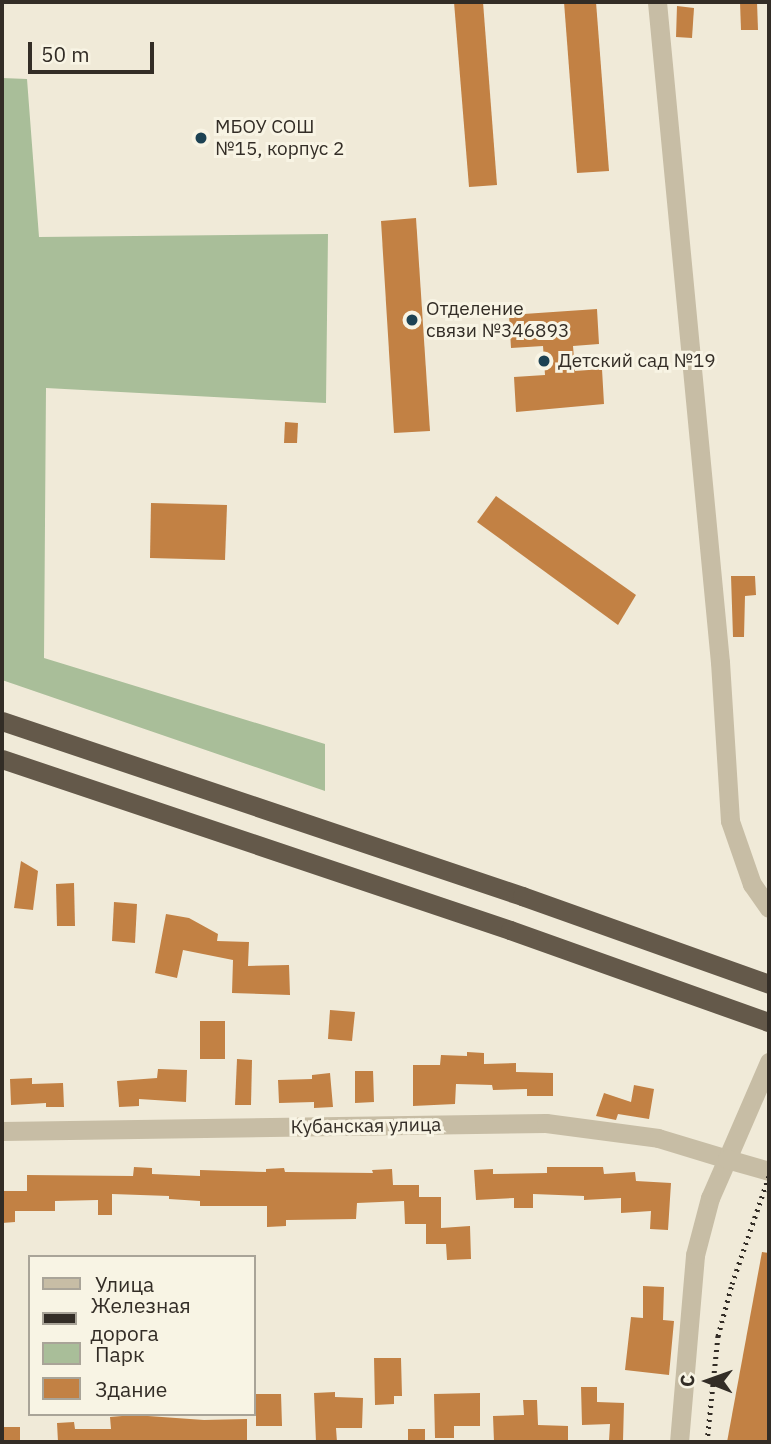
<!DOCTYPE html>
<html>
<head>
<meta charset="utf-8">
<style>
  body { margin:0 }
  #map { position:relative; width:771px; height:1444px; overflow:hidden; background:#f0ead8; font-family:"IBM Plex Sans",sans-serif }
  div>[style] { position:absolute }
  .green>* { inset:0; background:#a9be99 }
  .building>* { inset:0; background:#c28144 }
  .minor>* { height:19px; margin:-9.5px; padding:0 9.5px; transform-origin:9.5px; border-radius:9.5px; background:#c7bda5 }
  .tertiary>* { height:19px; margin:-9.5px; padding:0 9.5px; transform-origin:9.5px; border-radius:9.5px; background:#c7bda5 }
  .trunk>* { height:19px; margin:-9.5px; padding:0 9.5px; transform-origin:9.5px; border-radius:9.5px; background:#64594a }
  .rail>* { height:5px; margin-top:-2.5px; transform-origin:0; background:repeating-linear-gradient(90deg,#332d26 0 2px,transparent 0 7px) }
  .dots>* { width:19px; height:19px; translate:-50% -50%; box-sizing:border-box; border:4px solid #f8f4e4; border-radius:50% }
  span { translate:-50% -50%; white-space:nowrap; text-align:center; line-height:1.15; -webkit-text-stroke:6px #f8f4e4; paint-order:stroke }
  .poi-label { font-size:19px; color:#332d26 }
  .left { translate:0 -50%; text-align:left }
  .street-label { font-size:19px; color:#332d26 }
  .frame { position:absolute; inset:0; border:4px solid #332d26; pointer-events:none }
  .legend { position:absolute; left:28px; top:1255px; width:228px; height:161px; box-sizing:border-box; background:#f8f4e4; border:2px solid #a9a498; margin:0; padding:9px 12px; list-style:none; font-size:21px; color:#332d26 }
  .legend li { display:flex; align-items:center; gap:14px; height:35px }
  .legend b { width:35px; border:2px solid #a9a498 }
  .north { position:absolute; left:673px; top:1346px; width:70px; height:70px; -webkit-text-stroke:5px #f8f4e4; paint-order:stroke; rotate:271deg; font-size:19px; font-weight:700; line-height:28px; text-align:center; color:#332d26 }
  .north::after { content:''; display:block; margin:auto; width:24px; height:32px; background:#332d26; clip-path:polygon(50% 0,100% 100%,50% 72%,0 100%) }
  .scale { position:absolute; left:28px; top:42px; width:126px; height:32px; box-sizing:border-box; border:4px solid #332d26; border-top:0; padding-left:9px; font-size:21px; line-height:24px; white-space:nowrap; color:#332d26; -webkit-text-stroke:5px #f8f4e4; paint-order:stroke }
</style>
</head>
<body>
<div id="map">
  <div class="green">
    <i style="clip-path:polygon(2px 78px,27px 79px,39px 237px,328px 234px,326px 403px,46px 388px,44px 658px,325px 744px,325px 791px,2px 680px)"></i>
  </div>
  <div class="building">
    <i style="clip-path:polygon(454px 2px,483px 2px,497px 185px,469px 187px)"></i>
    <i style="clip-path:polygon(564px 2px,596px 2px,609px 171px,577px 173px)"></i>
    <i style="clip-path:polygon(740px 2px,757px 2px,758px 30px,741px 30px)"></i>
    <i style="clip-path:polygon(677px 6px,694px 8px,692px 38px,676px 37px)"></i>
    <i style="clip-path:polygon(416px 218px,430px 431px,394px 433px,381px 221px)"></i>
    <i style="clip-path:polygon(597px 309px,599px 344px,573px 346px,575px 371px,602px 369px,604px 404px,516px 412px,514px 377px,545px 375px,543px 346px,511px 348px,509px 315px)"></i>
    <i style="clip-path:polygon(285px 422px,298px 423px,297px 443px,284px 443px)"></i>
    <i style="clip-path:polygon(496px 496px,636px 595px,618px 625px,477px 522px)"></i>
    <i style="clip-path:polygon(151px 503px,227px 505px,225px 560px,150px 558px)"></i>
    <i style="clip-path:polygon(731px 576px,755px 576px,756px 595px,745px 596px,744px 637px,733px 637px)"></i>
    <i style="clip-path:polygon(21px 861px,38px 871px,33px 910px,14px 908px)"></i>
    <i style="clip-path:polygon(74px 883px,75px 926px,57px 926px,56px 884px)"></i>
    <i style="clip-path:polygon(114px 902px,137px 904px,135px 943px,112px 941px)"></i>
    <i style="clip-path:polygon(166px 914px,189px 918px,218px 934px,217px 941px,249px 942px,248px 966px,289px 965px,290px 995px,232px 993px,233px 960px,183px 950px,177px 978px,155px 973px)"></i>
    <i style="clip-path:polygon(330px 1010px,355px 1012px,352px 1041px,328px 1039px)"></i>
    <i style="clip-path:polygon(200px 1021px,225px 1021px,225px 1059px,200px 1059px)"></i>
    <i style="clip-path:polygon(467px 1052px,484px 1053px,484px 1064px,516px 1063px,516px 1072px,553px 1073px,553px 1096px,527px 1096px,527px 1089px,493px 1090px,492px 1085px,456px 1084px,455px 1104px,413px 1106px,413px 1065px,440px 1065px,441px 1055px,467px 1056px)"></i>
    <i style="clip-path:polygon(237px 1059px,252px 1060px,251px 1105px,235px 1105px)"></i>
    <i style="clip-path:polygon(158px 1069px,187px 1070px,186px 1102px,139px 1099px,139px 1106px,119px 1107px,117px 1081px,157px 1078px)"></i>
    <i style="clip-path:polygon(355px 1071px,373px 1071px,374px 1102px,355px 1103px)"></i>
    <i style="clip-path:polygon(330px 1073px,333px 1107px,314px 1108px,314px 1102px,279px 1103px,278px 1080px,312px 1079px,312px 1075px)"></i>
    <i style="clip-path:polygon(32px 1078px,32px 1084px,63px 1083px,64px 1107px,46px 1107px,46px 1103px,11px 1105px,10px 1079px)"></i>
    <i style="clip-path:polygon(634px 1085px,654px 1089px,649px 1119px,618px 1114px,616px 1120px,596px 1116px,604px 1093px,631px 1102px)"></i>
    <i style="clip-path:polygon(134px 1167px,152px 1168px,152px 1174px,200px 1176px,200px 1170px,266px 1172px,266px 1169px,284px 1168px,285px 1172px,373px 1173px,372px 1170px,392px 1169px,393px 1185px,419px 1185px,419px 1197px,441px 1197px,441px 1228px,470px 1226px,471px 1259px,447px 1260px,446px 1244px,426px 1244px,426px 1224px,405px 1224px,404px 1201px,357px 1203px,356px 1219px,286px 1220px,286px 1226px,267px 1227px,267px 1206px,200px 1206px,200px 1201px,169px 1199px,169px 1196px,112px 1194px,112px 1215px,98px 1215px,98px 1200px,55px 1201px,55px 1211px,15px 1211px,15px 1222px,2px 1223px,2px 1191px,27px 1191px,27px 1175px,133px 1176px)"></i>
    <i style="clip-path:polygon(547px 1167px,603px 1167px,604px 1174px,635px 1172px,636px 1181px,671px 1183px,668px 1230px,650px 1229px,651px 1211px,621px 1213px,621px 1198px,584px 1200px,584px 1196px,533px 1194px,533px 1208px,514px 1208px,514px 1198px,476px 1200px,474px 1170px,493px 1169px,493px 1174px,547px 1173px)"></i>
    <i style="clip-path:polygon(762px 1252px,769px 1253px,769px 1442px,727px 1442px)"></i>
    <i style="clip-path:polygon(643px 1286px,664px 1287px,663px 1320px,674px 1321px,669px 1375px,625px 1370px,631px 1317px,643px 1318px)"></i>
    <i style="clip-path:polygon(374px 1358px,401px 1358px,402px 1396px,394px 1396px,394px 1404px,375px 1405px)"></i>
    <i style="clip-path:polygon(581px 1387px,597px 1387px,597px 1402px,624px 1403px,623px 1441px,609px 1441px,610px 1424px,582px 1425px)"></i>
    <i style="clip-path:polygon(335px 1392px,335px 1397px,363px 1398px,362px 1428px,336px 1428px,337px 1442px,316px 1442px,314px 1393px)"></i>
    <i style="clip-path:polygon(480px 1393px,480px 1426px,454px 1426px,454px 1438px,435px 1438px,434px 1394px)"></i>
    <i style="clip-path:polygon(256px 1394px,281px 1394px,282px 1426px,256px 1426px)"></i>
    <i style="clip-path:polygon(523px 1400px,537px 1400px,538px 1425px,568px 1426px,568px 1442px,494px 1442px,493px 1416px,524px 1415px)"></i>
    <i style="clip-path:polygon(134px 1415px,204px 1420px,247px 1419px,247px 1442px,58px 1442px,57px 1423px,74px 1422px,75px 1429px,111px 1429px,110px 1417px)"></i>
    <i style="clip-path:polygon(3px 1427px,20px 1427px,20px 1442px,3px 1442px)"></i>
    <i style="clip-path:polygon(408px 1429px,425px 1429px,425px 1442px,408px 1442px)"></i>
  </div>
  <div class="minor">
    <i style="left:657px;top:2px;width:663px;rotate:84.55deg"></i>
    <i style="left:720px;top:662px;width:159px;rotate:86.4deg"></i>
    <i style="left:730px;top:821px;width:67px;rotate:70.8deg"></i>
    <i style="left:752px;top:884px;width:29px;rotate:55deg"></i>
    <i style="left:2px;top:1131px;width:544px;rotate:-0.84deg"></i>
    <i style="left:546px;top:1123px;width:113px;rotate:7.6deg"></i>
    <i style="left:658px;top:1138px;width:72px;rotate:16.9deg"></i>
    <i style="left:727px;top:1159px;width:106px;rotate:-66.6deg"></i>
  </div>
  <div class="tertiary">
    <i style="left:679px;top:1442px;width:188px;rotate:-85.1deg"></i>
    <i style="left:695px;top:1255px;width:59px;rotate:-75.3deg"></i>
    <i style="left:710px;top:1198px;width:43px;rotate:-66.4deg"></i>
    <i style="left:727px;top:1159px;width:44px;rotate:15.9deg"></i>
  </div>
  <div class="trunk">
    <i style="left:2px;top:721px;width:549px;rotate:18.6deg"></i>
    <i style="left:522px;top:896px;width:262px;rotate:19.6deg"></i>
    <i style="left:2px;top:759px;width:536px;rotate:18.6deg"></i>
    <i style="left:510px;top:930px;width:275px;rotate:19.6deg"></i>
  </div>
  <div class="rail">
    <i style="left:707px;top:1442px;width:107px;rotate:-84.1deg"></i>
    <i style="left:718px;top:1336px;width:54px;rotate:-74.9deg"></i>
    <i style="left:732px;top:1284px;width:114px;rotate:-71.1deg"></i>
  </div>
  <div class="dots">
    <i style="left:201px;top:138px;background:#1d4253"></i>
    <i style="left:412px;top:320px;background:#1d4253"></i>
    <i style="left:544px;top:361px;background:#1d4253"></i>
  </div>
  <div class="poi-label">
    <span class="left" style="left:215px;top:138px">МБОУ СОШ<br>№15, корпус 2</span>
    <span class="left" style="left:426px;top:320px">Отделение<br>связи №346893</span>
    <span class="left" style="left:558px;top:361px">Детский сад №19</span>
  </div>
  <div class="street-label">
    <span style="left:366px;top:1126px;rotate:-1deg">Кубанская улица</span>
  </div>
  <div class="frame"></div>
  <ul class="legend">
  <li><b style="height:9px;background:#c7bda5"></b>Улица</li>
  <li><b style="height:9px;background:#332d26"></b>Железная дорога</li>
  <li><b style="height:19px;background:#a9be99"></b>Парк</li>
  <li><b style="height:19px;background:#c28144"></b>Здание</li>
  </ul>
  <div class="north">С</div>
  <div class="scale">50 m</div>
</div>
</body>
</html>
